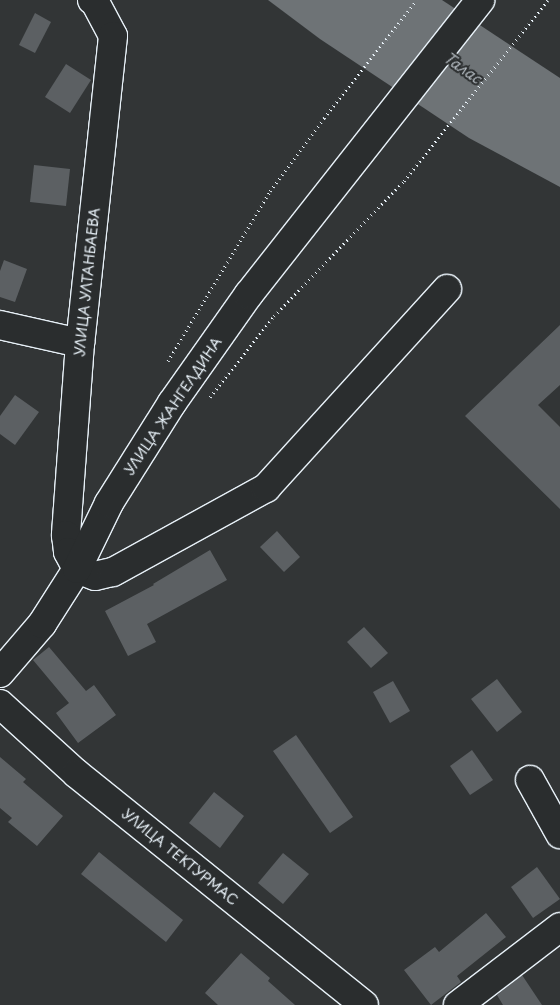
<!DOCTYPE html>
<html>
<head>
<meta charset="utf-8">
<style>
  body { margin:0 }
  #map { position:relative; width:560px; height:1005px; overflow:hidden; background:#323536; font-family:"Playpen Sans",sans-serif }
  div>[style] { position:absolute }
  .water>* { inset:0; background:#6e7376 }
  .building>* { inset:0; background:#5c6063 }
  .path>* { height:3px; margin-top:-1.5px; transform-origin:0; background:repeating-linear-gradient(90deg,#e8f1f8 0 1px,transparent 0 5px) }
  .roads { filter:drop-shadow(1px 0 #e8f1f8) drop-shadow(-1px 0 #e8f1f8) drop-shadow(0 1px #e8f1f8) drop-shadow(0 -1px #e8f1f8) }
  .minor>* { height:28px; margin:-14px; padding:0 14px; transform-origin:14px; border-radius:14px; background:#2a2d2e }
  span { translate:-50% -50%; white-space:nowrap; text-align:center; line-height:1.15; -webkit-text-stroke:4px #2a2d2e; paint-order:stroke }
  .street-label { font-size:14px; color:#e8f1f8 }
  .water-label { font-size:15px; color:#b1b8be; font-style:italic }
</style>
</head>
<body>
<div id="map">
  <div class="water">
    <i style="clip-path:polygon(268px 0,442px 0,560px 78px,560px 187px,469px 138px,320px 39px)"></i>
  </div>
  <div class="building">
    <i style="clip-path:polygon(35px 13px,51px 22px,35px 53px,19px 45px)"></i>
    <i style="clip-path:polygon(66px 64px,91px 80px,70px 113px,45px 97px)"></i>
    <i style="clip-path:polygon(34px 165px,70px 169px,66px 206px,30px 202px)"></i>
    <i style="clip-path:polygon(4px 260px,27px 269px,15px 302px,0 297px,0 271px)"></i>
    <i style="clip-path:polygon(560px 325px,560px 385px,538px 405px,560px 427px,560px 509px,465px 416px)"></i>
    <i style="clip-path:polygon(15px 395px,39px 412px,15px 445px,0 434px,0 416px)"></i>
    <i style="clip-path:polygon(277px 531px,300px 557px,284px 572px,260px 547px)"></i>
    <i style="clip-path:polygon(210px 550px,227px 580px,147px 624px,156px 642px,128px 656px,105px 611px,154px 585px,153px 584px)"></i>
    <i style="clip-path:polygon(364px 627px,388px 653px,371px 668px,347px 642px)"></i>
    <i style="clip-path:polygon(49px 647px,86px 691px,94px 685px,116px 715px,78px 743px,56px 713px,69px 703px,33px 660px)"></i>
    <i style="clip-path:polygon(497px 679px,522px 712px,497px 732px,471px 699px)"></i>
    <i style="clip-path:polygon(393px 681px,410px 711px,390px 723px,373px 692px)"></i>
    <i style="clip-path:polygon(296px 735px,353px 817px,330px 833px,273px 751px)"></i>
    <i style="clip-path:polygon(472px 750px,493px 780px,470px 795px,450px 766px)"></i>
    <i style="clip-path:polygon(0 757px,26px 779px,23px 782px,63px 816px,37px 846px,8px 822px,12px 818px,0 808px)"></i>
    <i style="clip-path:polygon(214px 792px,244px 816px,220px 848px,189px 823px)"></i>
    <i style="clip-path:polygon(99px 852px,183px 920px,166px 942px,81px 874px)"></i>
    <i style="clip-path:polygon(283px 853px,309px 874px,283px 904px,258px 883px)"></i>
    <i style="clip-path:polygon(537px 867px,560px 899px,533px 918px,511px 887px)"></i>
    <i style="clip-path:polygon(486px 913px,506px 937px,457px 976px,461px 982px,431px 1005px,404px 970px,435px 947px,439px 952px)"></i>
    <i style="clip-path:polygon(241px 953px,270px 978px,268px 981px,295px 1005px,218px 1005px,205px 993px)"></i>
    <i style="clip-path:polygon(522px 975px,542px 1005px,503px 1005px,497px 995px)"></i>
  </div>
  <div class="path">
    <i style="left:168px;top:361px;width:198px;rotate:-59deg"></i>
    <i style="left:270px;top:191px;width:91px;rotate:-53.5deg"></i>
    <i style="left:324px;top:118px;width:150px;rotate:-51.8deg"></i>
    <i style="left:210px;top:397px;width:103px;rotate:-51.7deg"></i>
    <i style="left:274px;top:316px;width:187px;rotate:-46.1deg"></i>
    <i style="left:404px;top:181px;width:231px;rotate:-51.5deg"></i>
  </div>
  <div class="roads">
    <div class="minor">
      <i style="left:92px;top:0;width:4px;rotate:34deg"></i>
      <i style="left:95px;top:2px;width:38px;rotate:62deg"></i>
      <i style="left:113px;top:36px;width:309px;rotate:96.1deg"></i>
      <i style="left:80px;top:343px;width:193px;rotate:94.2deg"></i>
      <i style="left:66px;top:535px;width:17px;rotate:83deg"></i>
      <i style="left:68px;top:552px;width:19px;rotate:62deg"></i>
      <i style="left:77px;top:569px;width:19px;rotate:21deg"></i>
      <i style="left:95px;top:576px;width:18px;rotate:-13deg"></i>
      <i style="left:113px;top:572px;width:175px;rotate:-28.8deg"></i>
      <i style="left:266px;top:488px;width:269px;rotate:-47.7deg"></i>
      <i style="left:0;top:325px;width:82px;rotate:12.7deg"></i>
      <i style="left:0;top:673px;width:65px;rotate:-49.4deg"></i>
      <i style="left:42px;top:624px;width:65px;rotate:-57.5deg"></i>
      <i style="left:77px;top:569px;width:73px;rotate:-64.1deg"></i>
      <i style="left:109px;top:503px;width:118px;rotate:-57.8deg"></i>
      <i style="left:172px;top:403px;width:133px;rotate:-54.8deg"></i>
      <i style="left:249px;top:294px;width:374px;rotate:-51.8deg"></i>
      <i style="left:0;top:704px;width:104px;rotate:42.3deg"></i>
      <i style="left:77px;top:774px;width:368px;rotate:38.8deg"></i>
      <i style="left:530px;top:780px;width:62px;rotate:60.9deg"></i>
      <i style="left:458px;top:1005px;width:128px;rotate:-37.4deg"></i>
    </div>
  </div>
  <div class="street-label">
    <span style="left:87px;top:282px;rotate:-84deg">УЛИЦА УЛТАНБАЕВА</span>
    <span style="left:173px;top:406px;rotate:-56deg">УЛИЦА ЖАНГЕЛДИНА</span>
    <span style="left:180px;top:857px;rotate:39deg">УЛИЦА ТЕКТУРМАС</span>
  </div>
  <div class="water-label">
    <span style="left:463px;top:67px;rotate:35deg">Талас</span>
  </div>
</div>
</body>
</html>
